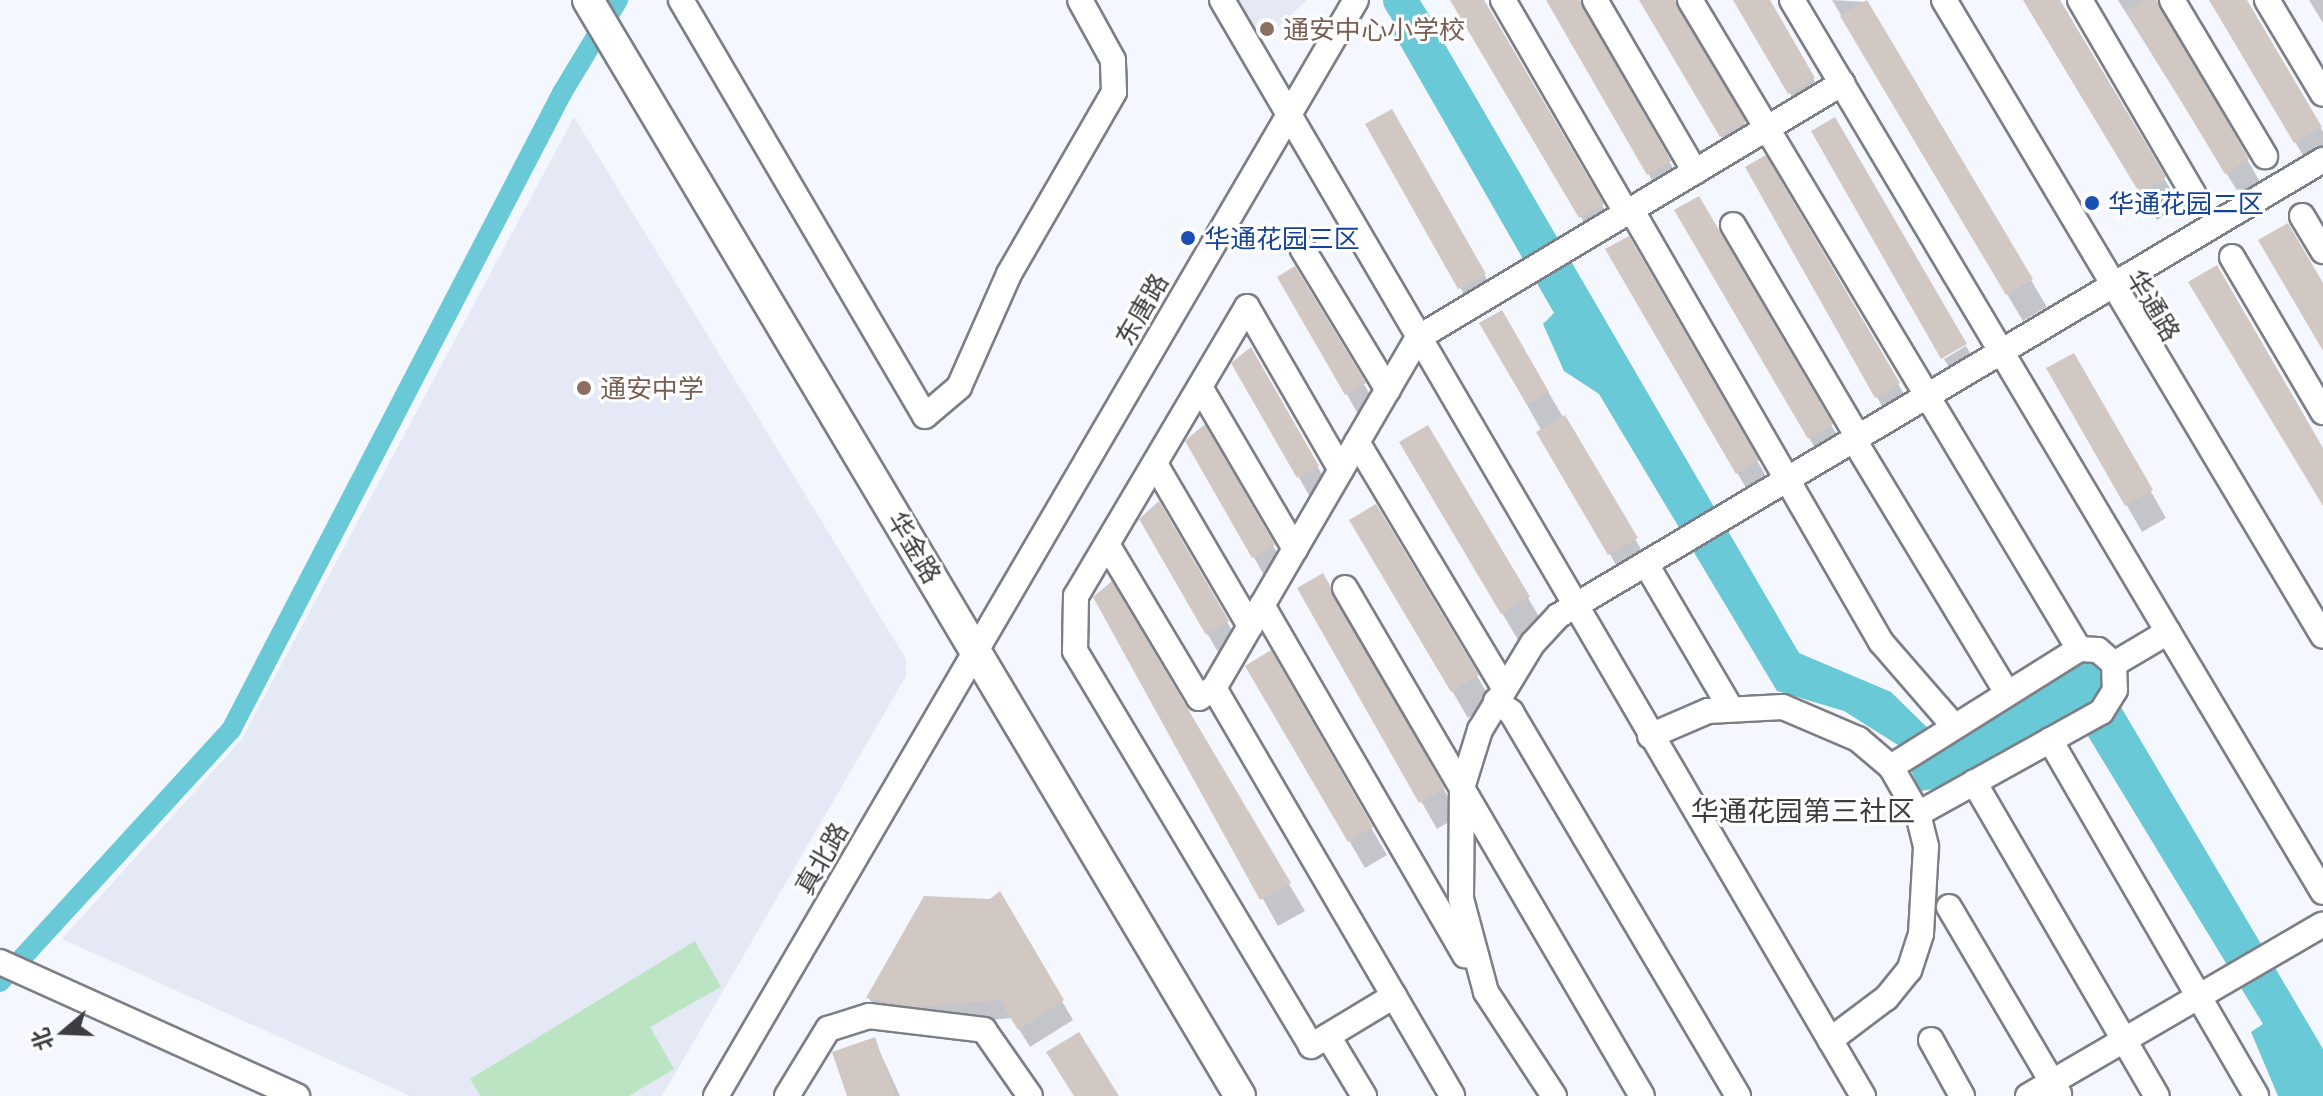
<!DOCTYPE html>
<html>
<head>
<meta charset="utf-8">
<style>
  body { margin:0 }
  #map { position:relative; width:2323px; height:1096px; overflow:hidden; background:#f5f7fe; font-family:"Exo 2","Noto Sans SC",sans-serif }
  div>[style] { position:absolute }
  .built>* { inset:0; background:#e4e9f5 }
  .green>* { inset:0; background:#bbe5c2 }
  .water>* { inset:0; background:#69c9d6 }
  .shadow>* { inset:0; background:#0003 }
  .canal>* { height:20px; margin:-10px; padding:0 10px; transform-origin:10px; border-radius:10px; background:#69c9d6 }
  .river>* { height:34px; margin:-17px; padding:0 17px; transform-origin:17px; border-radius:17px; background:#69c9d6 }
  .building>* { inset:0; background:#d1c8c4 }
  .roads { filter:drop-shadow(2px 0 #7c7f86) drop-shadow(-2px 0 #7c7f86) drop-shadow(0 2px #7c7f86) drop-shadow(0 -2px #7c7f86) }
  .minor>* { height:24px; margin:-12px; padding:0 12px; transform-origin:12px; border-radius:12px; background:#fff }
  .major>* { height:30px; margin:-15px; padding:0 15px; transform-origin:15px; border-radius:15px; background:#fff }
  .dots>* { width:22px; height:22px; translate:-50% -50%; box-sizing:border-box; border:4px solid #fff; border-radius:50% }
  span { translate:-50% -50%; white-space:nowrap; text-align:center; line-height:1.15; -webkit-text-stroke:6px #fff; paint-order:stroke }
  .education-label { font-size:26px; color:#785e54 }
  .left { translate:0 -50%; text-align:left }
  .transit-label { font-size:26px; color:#164399 }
  .street-label { font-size:26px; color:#3c3d40 }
  .neighbourhood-label { font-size:28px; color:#3c3d40 }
  .north { position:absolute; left:24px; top:992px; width:80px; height:80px; -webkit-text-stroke:6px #fff; paint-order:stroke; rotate:251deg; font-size:22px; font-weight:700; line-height:32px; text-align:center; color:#3c3d40 }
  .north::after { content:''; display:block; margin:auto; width:28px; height:36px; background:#3c3d40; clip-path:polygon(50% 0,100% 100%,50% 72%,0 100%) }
</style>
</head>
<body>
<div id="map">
  <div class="built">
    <i style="clip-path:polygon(1238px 0,1307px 0,1262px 42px)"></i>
    <i style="clip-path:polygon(574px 117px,906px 659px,906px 676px,662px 1096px,410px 1096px,62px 939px,241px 740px)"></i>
  </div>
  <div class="green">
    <i style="clip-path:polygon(695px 941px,721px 987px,650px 1027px,674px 1069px,629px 1096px,481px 1096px,470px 1079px)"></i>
  </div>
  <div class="water">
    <i style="clip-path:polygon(1407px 0,1419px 0,1799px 653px,1891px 692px,1943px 743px,2092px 658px,2323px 1049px,2323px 1096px,2278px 1096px,2251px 1032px,2263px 1024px,2074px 713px,1951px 787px,1920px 791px,1901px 747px,1844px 711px,1777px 691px,1599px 394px,1564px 371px,1543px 324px,1554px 313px,1391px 29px)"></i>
  </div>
  <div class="shadow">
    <i style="clip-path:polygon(1452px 0,1482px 0,1618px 232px,1597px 244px)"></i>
    <i style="clip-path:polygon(1549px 0,1576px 0,1685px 189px,1664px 201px)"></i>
    <i style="clip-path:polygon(1641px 0,1673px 0,1760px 150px,1737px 163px)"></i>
    <i style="clip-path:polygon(1735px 0,1767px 0,1829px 106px,1806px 120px)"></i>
    <i style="clip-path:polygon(1832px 0,1866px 2px,2047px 307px,2023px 321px)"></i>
    <i style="clip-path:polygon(2026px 0,2058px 0,2180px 205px,2157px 220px)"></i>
    <i style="clip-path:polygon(2118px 0,2156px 0,2263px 187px,2243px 200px)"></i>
    <i style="clip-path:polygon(2211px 0,2245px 0,2323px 132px,2323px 162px,2311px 169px)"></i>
    <i style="clip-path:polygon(2309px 0,2323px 0,2323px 23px)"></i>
    <i style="clip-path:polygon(1391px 111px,1500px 302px,1476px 315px,1367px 125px)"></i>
    <i style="clip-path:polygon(1765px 158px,1914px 411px,1892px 424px,1748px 168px)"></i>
    <i style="clip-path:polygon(1698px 199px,1847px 452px,1825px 465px,1676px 211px)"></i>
    <i style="clip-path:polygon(1628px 238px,1773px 488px,1753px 500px,1608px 250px)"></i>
    <i style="clip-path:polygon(1295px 269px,1380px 411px,1362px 421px,1280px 277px)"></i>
    <i style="clip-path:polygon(1501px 312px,1651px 566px,1625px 581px,1482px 324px)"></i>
    <i style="clip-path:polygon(1966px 346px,1981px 372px,1959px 385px,1944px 359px)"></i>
    <i style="clip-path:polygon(1251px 350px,1333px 494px,1314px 504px,1234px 363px)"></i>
    <i style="clip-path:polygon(2073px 355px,2166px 518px,2142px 532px,2049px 369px)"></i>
    <i style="clip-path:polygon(1204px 428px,1289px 573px,1269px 584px,1188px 441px)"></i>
    <i style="clip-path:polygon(1427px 428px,1544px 625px,1518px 640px,1402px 443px)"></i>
    <i style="clip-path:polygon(1158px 504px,1243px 649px,1223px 661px,1142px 519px)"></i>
    <i style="clip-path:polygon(1376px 506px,1493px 703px,1468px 718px,1352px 521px)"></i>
    <i style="clip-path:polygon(1323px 576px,1459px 816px,1437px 829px,1300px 589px)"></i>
    <i style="clip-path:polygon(1111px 584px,1305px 911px,1278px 926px,1095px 597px)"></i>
    <i style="clip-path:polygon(1270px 653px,1387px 855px,1365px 868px,1248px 667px)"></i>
    <i style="clip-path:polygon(999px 894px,1073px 1020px,1030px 1047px,1012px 1018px,928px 1025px,879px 1017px,869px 998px)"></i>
    <i style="clip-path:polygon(874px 1039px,900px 1096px,849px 1096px)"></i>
  </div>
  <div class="canal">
    <i style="left:0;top:982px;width:342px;rotate:-47.5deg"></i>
    <i style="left:231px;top:730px;width:718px;rotate:-62.54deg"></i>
    <i style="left:562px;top:93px;width:109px;rotate:-58.9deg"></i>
  </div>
  <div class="river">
    <i style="left:1400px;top:0;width:52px;rotate:58.5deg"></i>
  </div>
  <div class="building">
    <i style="clip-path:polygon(1450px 0,1484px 0,1604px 204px,1579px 218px)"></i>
    <i style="clip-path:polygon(1546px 0,1580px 0,1671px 161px,1647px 175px)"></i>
    <i style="clip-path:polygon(1639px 0,1675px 0,1746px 122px,1720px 137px)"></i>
    <i style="clip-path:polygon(1733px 0,1770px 0,1815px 78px,1788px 94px)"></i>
    <i style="clip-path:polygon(1867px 0,2033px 279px,2006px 295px,1840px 16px)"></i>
    <i style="clip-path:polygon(2023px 0,2060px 0,2166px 177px,2140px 194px)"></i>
    <i style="clip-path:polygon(2145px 0,2157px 0,2249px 159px,2225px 174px,2127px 11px)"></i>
    <i style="clip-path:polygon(2209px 0,2247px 0,2322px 127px,2294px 143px)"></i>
    <i style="clip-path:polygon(1392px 109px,1486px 274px,1458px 289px,1365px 124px)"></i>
    <i style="clip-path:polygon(1835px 117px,1967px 344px,1941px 359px,1811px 131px)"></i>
    <i style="clip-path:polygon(1766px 155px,1900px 383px,1875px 398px,1745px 167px)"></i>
    <i style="clip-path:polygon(1699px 196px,1833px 424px,1808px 439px,1674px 210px)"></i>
    <i style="clip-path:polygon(2288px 223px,2323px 283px,2323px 351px,2258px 240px)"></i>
    <i style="clip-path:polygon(1629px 236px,1759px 460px,1736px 474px,1605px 249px)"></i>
    <i style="clip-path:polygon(2217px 265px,2323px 448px,2323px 506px,2188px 282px)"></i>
    <i style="clip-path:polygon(1295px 266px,1366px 383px,1345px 395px,1277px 277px)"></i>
    <i style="clip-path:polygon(1502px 310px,1549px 392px,1527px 405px,1479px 323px)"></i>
    <i style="clip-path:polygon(1251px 347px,1319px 466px,1297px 478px,1231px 363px)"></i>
    <i style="clip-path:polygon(2074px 353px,2153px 490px,2125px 506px,2046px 368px)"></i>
    <i style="clip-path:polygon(1565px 415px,1638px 538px,1608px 555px,1536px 432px)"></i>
    <i style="clip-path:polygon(1205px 424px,1275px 545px,1252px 558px,1185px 441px)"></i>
    <i style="clip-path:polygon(1428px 425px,1530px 597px,1501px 614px,1399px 442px)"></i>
    <i style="clip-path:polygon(1159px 501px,1229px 621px,1206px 635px,1139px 519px)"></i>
    <i style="clip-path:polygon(1376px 504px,1479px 675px,1451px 692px,1349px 520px)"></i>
    <i style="clip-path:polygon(1323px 573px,1445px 789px,1419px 803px,1297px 588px)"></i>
    <i style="clip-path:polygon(1112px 581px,1291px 883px,1260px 900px,1093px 597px)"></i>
    <i style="clip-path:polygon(1271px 650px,1373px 827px,1348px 842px,1245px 666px)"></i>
    <i style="clip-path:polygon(1000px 891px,1064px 1000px,1018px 1030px,1000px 1000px,916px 1007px,866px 998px,924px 896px,990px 899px)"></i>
    <i style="clip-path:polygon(1079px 1032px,1119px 1096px,1074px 1096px,1046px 1052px)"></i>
    <i style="clip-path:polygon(875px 1037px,895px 1096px,847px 1096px,832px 1052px)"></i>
  </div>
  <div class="roads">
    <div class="minor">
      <i style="left:681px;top:0;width:482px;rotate:59.6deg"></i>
      <i style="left:925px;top:416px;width:45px;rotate:-40.5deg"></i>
      <i style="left:959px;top:387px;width:124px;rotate:-66.1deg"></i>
      <i style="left:1009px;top:274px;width:210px;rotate:-60deg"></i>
      <i style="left:1114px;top:92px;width:32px;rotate:-92deg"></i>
      <i style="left:1113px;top:60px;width:68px;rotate:-118.8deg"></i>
      <i style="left:1222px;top:0;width:1270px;rotate:59.68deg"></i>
      <i style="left:1503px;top:0;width:245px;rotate:59.9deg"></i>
      <i style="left:1595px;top:0;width:199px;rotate:59.8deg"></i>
      <i style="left:1690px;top:0;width:757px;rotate:59.06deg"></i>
      <i style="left:1792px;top:0;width:1038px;rotate:59.24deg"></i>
      <i style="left:1944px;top:0;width:740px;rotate:59.21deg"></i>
      <i style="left:2080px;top:0;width:226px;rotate:59.7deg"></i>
      <i style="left:2172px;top:0;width:182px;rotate:59.2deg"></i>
      <i style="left:2267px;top:0;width:109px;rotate:59.2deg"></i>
      <i style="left:1631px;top:209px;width:500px;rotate:60deg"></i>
      <i style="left:1881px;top:642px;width:111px;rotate:49deg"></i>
      <i style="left:2302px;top:216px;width:41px;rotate:59deg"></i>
      <i style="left:1733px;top:225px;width:246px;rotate:59.5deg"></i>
      <i style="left:1302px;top:248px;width:166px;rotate:58.8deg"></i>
      <i style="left:2232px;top:257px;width:180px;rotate:59.6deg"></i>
      <i style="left:1200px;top:387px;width:188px;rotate:59.6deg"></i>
      <i style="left:1854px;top:440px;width:296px;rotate:58.8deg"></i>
      <i style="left:1357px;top:442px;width:284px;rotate:59.1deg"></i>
      <i style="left:1155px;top:464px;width:188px;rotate:59.6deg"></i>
      <i style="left:1341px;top:470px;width:188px;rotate:-120deg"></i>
      <i style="left:1247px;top:307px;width:336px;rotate:120.6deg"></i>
      <i style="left:1076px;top:596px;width:55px;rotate:91deg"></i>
      <i style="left:1075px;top:651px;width:460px;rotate:59.1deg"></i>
      <i style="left:1311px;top:1046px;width:97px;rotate:-31.1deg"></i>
      <i style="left:1108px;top:546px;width:177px;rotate:59.1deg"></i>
      <i style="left:1199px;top:698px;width:18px;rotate:-34deg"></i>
      <i style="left:1214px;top:688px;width:405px;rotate:-59.8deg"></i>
      <i style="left:1418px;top:338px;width:495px;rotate:-31deg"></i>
      <i style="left:1646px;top:564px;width:166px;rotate:59.6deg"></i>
      <i style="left:1345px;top:588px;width:588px;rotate:59.69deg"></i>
      <i style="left:1262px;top:605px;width:405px;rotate:59.9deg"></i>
      <i style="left:2114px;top:664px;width:63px;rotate:-30.7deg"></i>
      <i style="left:1214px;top:688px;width:472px;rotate:59.7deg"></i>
      <i style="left:1496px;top:701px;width:19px;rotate:36deg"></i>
      <i style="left:1511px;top:712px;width:446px;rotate:59.4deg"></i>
      <i style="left:1650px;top:736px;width:63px;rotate:-23.3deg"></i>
      <i style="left:1708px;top:711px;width:75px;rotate:-3.1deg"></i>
      <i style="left:1783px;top:707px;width:82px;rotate:23.1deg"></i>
      <i style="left:1858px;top:739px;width:43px;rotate:40.3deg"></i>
      <i style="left:1891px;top:767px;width:54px;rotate:60.1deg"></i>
      <i style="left:1918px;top:814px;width:34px;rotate:76deg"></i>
      <i style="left:1926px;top:847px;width:87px;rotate:93.3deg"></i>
      <i style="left:1921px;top:934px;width:38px;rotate:108deg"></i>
      <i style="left:1909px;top:970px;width:36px;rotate:129deg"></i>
      <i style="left:1886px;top:998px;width:70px;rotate:143.1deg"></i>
      <i style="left:2050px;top:740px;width:411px;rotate:59.9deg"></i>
      <i style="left:1891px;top:767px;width:222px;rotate:-32.1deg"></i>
      <i style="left:2079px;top:649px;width:19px;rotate:3deg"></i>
      <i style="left:2098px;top:650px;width:21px;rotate:41deg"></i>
      <i style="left:2114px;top:664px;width:26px;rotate:88deg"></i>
      <i style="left:2115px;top:690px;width:26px;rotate:122deg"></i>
      <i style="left:2101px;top:712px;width:210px;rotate:150.9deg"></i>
      <i style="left:1974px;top:782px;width:363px;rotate:59.8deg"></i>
      <i style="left:1949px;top:907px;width:217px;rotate:59.5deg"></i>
      <i style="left:0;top:962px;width:326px;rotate:24.3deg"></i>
      <i style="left:1328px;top:1036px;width:70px;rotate:59deg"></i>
      <i style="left:1931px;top:1040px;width:64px;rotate:61deg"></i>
      <i style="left:716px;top:1096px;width:1269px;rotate:-59.72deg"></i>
      <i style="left:787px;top:1096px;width:79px;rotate:-58.5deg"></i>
      <i style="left:828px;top:1029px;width:43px;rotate:-17.6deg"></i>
      <i style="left:869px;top:1016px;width:116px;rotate:6.9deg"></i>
      <i style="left:984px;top:1030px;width:80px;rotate:55.1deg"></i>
      <i style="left:1554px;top:1096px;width:124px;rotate:-123.2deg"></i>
      <i style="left:1486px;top:992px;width:96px;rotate:-105deg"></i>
      <i style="left:1461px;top:899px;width:111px;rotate:-89.5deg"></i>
      <i style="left:1462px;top:788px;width:61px;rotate:-72.8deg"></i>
      <i style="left:1480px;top:730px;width:102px;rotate:-58.7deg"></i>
      <i style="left:1533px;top:643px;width:37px;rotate:-47deg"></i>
      <i style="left:1558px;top:616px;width:891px;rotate:-30.8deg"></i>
      <i style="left:2028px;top:1096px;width:341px;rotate:-30.2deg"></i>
    </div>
    <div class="major">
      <i style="left:588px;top:0;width:1275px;rotate:59.25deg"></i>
    </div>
  </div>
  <div class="dots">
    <i style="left:1267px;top:29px;background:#8d6e63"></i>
    <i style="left:2092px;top:203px;background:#1a4fb4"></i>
    <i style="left:1188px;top:238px;background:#1a4fb4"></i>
    <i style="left:584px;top:388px;background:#8d6e63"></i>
  </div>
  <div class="education-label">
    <span class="left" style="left:1283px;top:29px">通安中心小学校</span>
    <span class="left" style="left:600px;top:388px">通安中学</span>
  </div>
  <div class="transit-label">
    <span class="left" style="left:2108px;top:203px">华通花园二区</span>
    <span class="left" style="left:1204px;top:238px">华通花园三区</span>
  </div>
  <div class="street-label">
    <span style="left:2154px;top:305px;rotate:59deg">华通路</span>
    <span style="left:1141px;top:309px;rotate:-60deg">东唐路</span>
    <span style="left:915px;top:547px;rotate:59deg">华金路</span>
    <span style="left:821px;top:858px;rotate:-60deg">真北路</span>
  </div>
  <div class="neighbourhood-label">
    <span style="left:1803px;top:810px">华通花园第三社区</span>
  </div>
  <div class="north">北</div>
</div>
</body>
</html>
